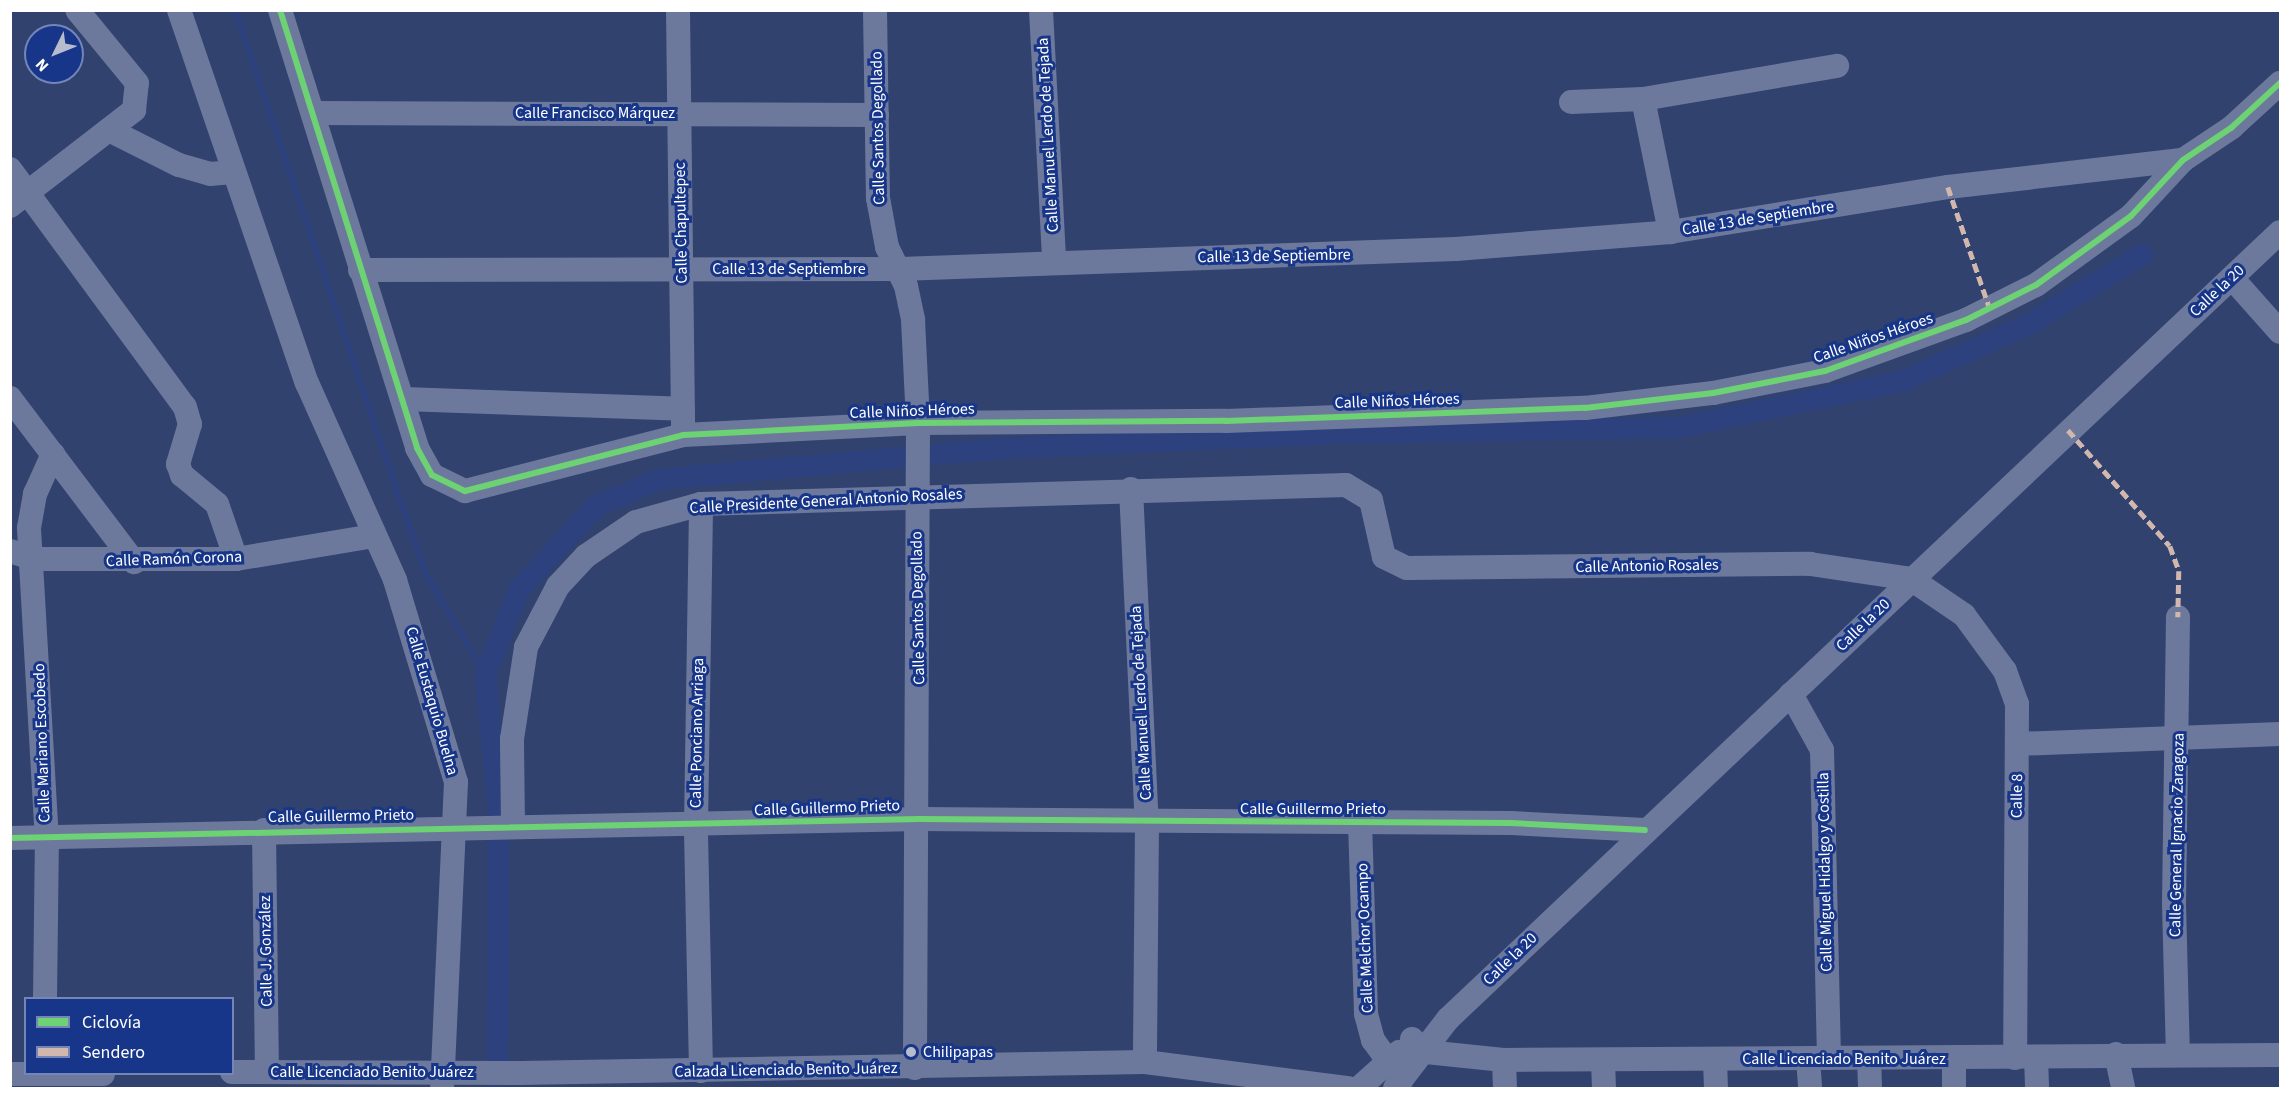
<!DOCTYPE html>
<html>
<head>
<meta charset="utf-8">
<style>
  body { margin:0 }
  #map { position:relative; width:2291px; height:1099px; overflow:hidden; background:#31426f; font-family:"Source Sans 3",sans-serif }
  div>[style] { position:absolute }
  .stream>* { height:6px; margin:-3px; padding:0 3px; transform-origin:3px; border-radius:3px; background:#2c417e }
  .canal>* { height:21px; margin:-10.5px; padding:0 10.5px; transform-origin:10.5px; border-radius:10.5px; background:#2c417e }
  .minor>* { height:24px; margin:-12px; padding:0 12px; transform-origin:12px; border-radius:12px; background:#6d799c }
  .quiet>* { height:4.5px; margin-top:-2.25px; transform-origin:0; background:repeating-linear-gradient(90deg,#d1b7ad 0 9px,transparent 0 13.5px) }
  .cycleway>* { height:6px; margin:-3px; padding:0 3px; transform-origin:3px; border-radius:3px; background:#6cd273 }
  .dots>* { width:16px; height:16px; translate:-50% -50%; box-sizing:border-box; border:3px solid #173689; border-radius:50% }
  span { translate:-50% -50%; white-space:nowrap; text-align:center; line-height:1.15; -webkit-text-stroke:6px #173689; paint-order:stroke }
  .street-label { font-size:16px; color:#fff }
  .poi-label { font-size:16px; color:#fff }
  .left { translate:0 -50%; text-align:left }
  .frame { position:absolute; inset:0; border:12px solid #fff; pointer-events:none }
  .legend { position:absolute; left:24px; top:997px; width:210px; height:78px; box-sizing:border-box; background:#173689; border:2px solid #7486b8; margin:0; padding:8px 10px; list-style:none; font-size:18px; color:#fff }
  .legend li { display:flex; align-items:center; gap:12px; height:30px }
  .legend b { width:30px; border:2px solid #7486b8 }
  .north { position:absolute; left:24px; top:24px; width:60px; height:60px; box-sizing:border-box; background:#173689; border:2px solid #7486b8; border-radius:50%; rotate:227deg; font-size:16px; font-weight:700; line-height:24px; text-align:center; color:#fff }
  .north::after { content:''; display:block; margin:auto; width:21px; height:27px; background:#b7bdcd; clip-path:polygon(50% 0,100% 100%,50% 72%,0 100%) }
</style>
</head>
<body>
<div id="map">
  <div class="stream">
    <i style="left:235px;top:10px;width:594px;rotate:71.35deg"></i>
    <i style="left:425px;top:573px;width:117px;rotate:59deg"></i>
  </div>
  <div class="canal">
    <i style="left:497px;top:1088px;width:274px;rotate:-89.8deg"></i>
    <i style="left:498px;top:814px;width:142px;rotate:-95.3deg"></i>
    <i style="left:485px;top:673px;width:89px;rotate:-68.3deg"></i>
    <i style="left:518px;top:590px;width:114px;rotate:-47.5deg"></i>
    <i style="left:595px;top:506px;width:69px;rotate:-23.2deg"></i>
    <i style="left:658px;top:479px;width:339px;rotate:-5.2deg"></i>
    <i style="left:996px;top:448px;width:342px;rotate:-2.5deg"></i>
    <i style="left:1338px;top:433px;width:341px;rotate:-1deg"></i>
    <i style="left:1679px;top:427px;width:229px;rotate:-11.8deg"></i>
    <i style="left:1903px;top:380px;width:137px;rotate:-24.1deg"></i>
    <i style="left:2028px;top:324px;width:134px;rotate:-31.6deg"></i>
  </div>
  <div class="minor">
    <i style="left:179px;top:10px;width:394px;rotate:71.1deg"></i>
    <i style="left:307px;top:383px;width:216px;rotate:65.9deg"></i>
    <i style="left:395px;top:580px;width:211px;rotate:73.2deg"></i>
    <i style="left:456px;top:782px;width:306px;rotate:92.6deg"></i>
    <i style="left:280px;top:10px;width:459px;rotate:72.6deg"></i>
    <i style="left:417px;top:448px;width:31px;rotate:61deg"></i>
    <i style="left:432px;top:475px;width:37px;rotate:26deg"></i>
    <i style="left:465px;top:491px;width:225px;rotate:-14.4deg"></i>
    <i style="left:683px;top:435px;width:235px;rotate:-2.9deg"></i>
    <i style="left:918px;top:423px;width:308px;rotate:-0.4deg"></i>
    <i style="left:1226px;top:421px;width:359px;rotate:-2.1deg"></i>
    <i style="left:1585px;top:408px;width:129px;rotate:-6.7deg"></i>
    <i style="left:1713px;top:393px;width:114px;rotate:-11.1deg"></i>
    <i style="left:1825px;top:371px;width:150px;rotate:-19.9deg"></i>
    <i style="left:1966px;top:320px;width:78px;rotate:-26.6deg"></i>
    <i style="left:2036px;top:285px;width:117px;rotate:-36deg"></i>
    <i style="left:2131px;top:216px;width:76px;rotate:-47.1deg"></i>
    <i style="left:2183px;top:160px;width:58px;rotate:-33.7deg"></i>
    <i style="left:2231px;top:128px;width:67px;rotate:-42.6deg"></i>
    <i style="left:678px;top:10px;width:425px;rotate:89.3deg"></i>
    <i style="left:875px;top:10px;width:188px;rotate:89.1deg"></i>
    <i style="left:878px;top:198px;width:50px;rotate:79.6deg"></i>
    <i style="left:887px;top:247px;width:43px;rotate:64deg"></i>
    <i style="left:906px;top:286px;width:35px;rotate:78deg"></i>
    <i style="left:913px;top:320px;width:103px;rotate:87.2deg"></i>
    <i style="left:918px;top:423px;width:645px;rotate:90.27deg"></i>
    <i style="left:1041px;top:10px;width:250px;rotate:87deg"></i>
    <i style="left:1643px;top:99px;width:136px;rotate:78.5deg"></i>
    <i style="left:1571px;top:102px;width:72px;rotate:-2.4deg"></i>
    <i style="left:1643px;top:99px;width:197px;rotate:-9.7deg"></i>
    <i style="left:313px;top:113px;width:564px;rotate:0.2deg"></i>
    <i style="left:109px;top:130px;width:78px;rotate:26.6deg"></i>
    <i style="left:179px;top:165px;width:32px;rotate:16deg"></i>
    <i style="left:210px;top:174px;width:23px;rotate:-5deg"></i>
    <i style="left:10px;top:169px;width:295px;rotate:53.7deg"></i>
    <i style="left:185px;top:407px;width:18px;rotate:74deg"></i>
    <i style="left:190px;top:424px;width:42px;rotate:106.7deg"></i>
    <i style="left:178px;top:464px;width:12px;rotate:70deg"></i>
    <i style="left:182px;top:475px;width:45px;rotate:39.6deg"></i>
    <i style="left:217px;top:504px;width:58px;rotate:70.9deg"></i>
    <i style="left:10px;top:206px;width:157px;rotate:-37.7deg"></i>
    <i style="left:134px;top:110px;width:27px;rotate:-84deg"></i>
    <i style="left:137px;top:83px;width:94px;rotate:-129.4deg"></i>
    <i style="left:360px;top:270px;width:540px;rotate:-0.11deg"></i>
    <i style="left:900px;top:269px;width:556px;rotate:-2.06deg"></i>
    <i style="left:1456px;top:249px;width:215px;rotate:-4.5deg"></i>
    <i style="left:1670px;top:232px;width:282px;rotate:-9.2deg"></i>
    <i style="left:1948px;top:187px;width:237px;rotate:-6.6deg"></i>
    <i style="left:2232px;top:278px;width:72px;rotate:48.4deg"></i>
    <i style="left:10px;top:398px;width:206px;rotate:52.9deg"></i>
    <i style="left:403px;top:399px;width:280px;rotate:2deg"></i>
    <i style="left:1131px;top:489px;width:334px;rotate:87.3deg"></i>
    <i style="left:1147px;top:823px;width:239px;rotate:90.5deg"></i>
    <i style="left:10px;top:551px;width:26px;rotate:18deg"></i>
    <i style="left:35px;top:559px;width:201px"></i>
    <i style="left:236px;top:559px;width:140px;rotate:-9.5deg"></i>
    <i style="left:2178px;top:617px;width:287px;rotate:90.8deg"></i>
    <i style="left:2174px;top:904px;width:150px;rotate:88.5deg"></i>
    <i style="left:1791px;top:694px;width:64px;rotate:61deg"></i>
    <i style="left:1822px;top:750px;width:308px;rotate:88.7deg"></i>
    <i style="left:2017px;top:744px;width:263px;rotate:-2.2deg"></i>
    <i style="left:1360px;top:822px;width:192px;rotate:88.2deg"></i>
    <i style="left:1366px;top:1014px;width:27px;rotate:75deg"></i>
    <i style="left:1373px;top:1040px;width:49px;rotate:54.1deg"></i>
    <i style="left:513px;top:826px;width:87px;rotate:-90.7deg"></i>
    <i style="left:512px;top:739px;width:93px;rotate:-81.3deg"></i>
    <i style="left:526px;top:647px;width:69px;rotate:-62.3deg"></i>
    <i style="left:558px;top:586px;width:41px;rotate:-47deg"></i>
    <i style="left:586px;top:556px;width:60px;rotate:-34.2deg"></i>
    <i style="left:636px;top:522px;width:67px;rotate:-15.5deg"></i>
    <i style="left:701px;top:504px;width:645px;rotate:-1.69deg"></i>
    <i style="left:1346px;top:485px;width:29px;rotate:31deg"></i>
    <i style="left:1371px;top:500px;width:58px;rotate:77.2deg"></i>
    <i style="left:1384px;top:557px;width:25px;rotate:26deg"></i>
    <i style="left:1407px;top:568px;width:403px;rotate:-0.6deg"></i>
    <i style="left:1810px;top:564px;width:102px;rotate:8.4deg"></i>
    <i style="left:1911px;top:579px;width:64px;rotate:34.2deg"></i>
    <i style="left:1964px;top:615px;width:69px;rotate:53.8deg"></i>
    <i style="left:2005px;top:671px;width:35px;rotate:70deg"></i>
    <i style="left:2017px;top:704px;width:354px;rotate:90.3deg"></i>
    <i style="left:264px;top:830px;width:242px;rotate:89.3deg"></i>
    <i style="left:10px;top:838px;width:910px;rotate:-1.2deg"></i>
    <i style="left:920px;top:819px;width:591px;rotate:0.39deg"></i>
    <i style="left:1511px;top:823px;width:134px;rotate:3deg"></i>
    <i style="left:45px;top:998px;width:157px;rotate:-89.3deg"></i>
    <i style="left:47px;top:841px;width:314px;rotate:-93.3deg"></i>
    <i style="left:29px;top:528px;width:35px;rotate:-80deg"></i>
    <i style="left:35px;top:494px;width:44px;rotate:-65.8deg"></i>
    <i style="left:1412px;top:1039px;width:19px;rotate:43deg"></i>
    <i style="left:1426px;top:1052px;width:78px;rotate:5.9deg"></i>
    <i style="left:1504px;top:1060px;width:776px;rotate:-0.37deg"></i>
    <i style="left:2116px;top:1054px;width:35px;rotate:78deg"></i>
    <i style="left:2036px;top:1057px;width:31px;rotate:88deg"></i>
    <i style="left:1808px;top:1058px;width:30px;rotate:86deg"></i>
    <i style="left:1869px;top:1058px;width:30px;rotate:88deg"></i>
    <i style="left:1954px;top:1059px;width:29px;rotate:90deg"></i>
    <i style="left:1504px;top:1060px;width:28px;rotate:88deg"></i>
    <i style="left:1603px;top:1060px;width:28px;rotate:88deg"></i>
    <i style="left:1715px;top:1060px;width:28px;rotate:88deg"></i>
    <i style="left:701px;top:1071px;width:245px;rotate:-91.2deg"></i>
    <i style="left:696px;top:826px;width:322px;rotate:-89.1deg"></i>
    <i style="left:232px;top:1072px;width:288px;rotate:0.2deg"></i>
    <i style="left:520px;top:1073px;width:625px;rotate:-1.01deg"></i>
    <i style="left:1145px;top:1062px;width:205px;rotate:7.3deg"></i>
    <i style="left:10px;top:1074px;width:93px"></i>
    <i style="left:1359px;top:1088px;width:54px;rotate:-42deg"></i>
    <i style="left:1395px;top:1088px;width:87px;rotate:-52.5deg"></i>
    <i style="left:1448px;top:1019px;width:1145px;rotate:-43.41deg"></i>
  </div>
  <div class="quiet">
    <i style="left:1948px;top:187px;width:129px;rotate:71deg"></i>
    <i style="left:2068px;top:430px;width:154px;rotate:48.7deg"></i>
    <i style="left:2170px;top:546px;width:27px;rotate:70deg"></i>
    <i style="left:2179px;top:571px;width:46px;rotate:91.2deg"></i>
  </div>
  <div class="cycleway">
    <i style="left:280px;top:10px;width:459px;rotate:72.6deg"></i>
    <i style="left:417px;top:448px;width:31px;rotate:61deg"></i>
    <i style="left:432px;top:475px;width:37px;rotate:26deg"></i>
    <i style="left:465px;top:491px;width:225px;rotate:-14.4deg"></i>
    <i style="left:683px;top:435px;width:235px;rotate:-2.9deg"></i>
    <i style="left:918px;top:423px;width:308px;rotate:-0.4deg"></i>
    <i style="left:1226px;top:421px;width:359px;rotate:-2.1deg"></i>
    <i style="left:1585px;top:408px;width:129px;rotate:-6.7deg"></i>
    <i style="left:1713px;top:393px;width:114px;rotate:-11.1deg"></i>
    <i style="left:1825px;top:371px;width:150px;rotate:-19.9deg"></i>
    <i style="left:1966px;top:320px;width:78px;rotate:-26.6deg"></i>
    <i style="left:2036px;top:285px;width:117px;rotate:-36deg"></i>
    <i style="left:2131px;top:216px;width:76px;rotate:-47.1deg"></i>
    <i style="left:2183px;top:160px;width:58px;rotate:-33.7deg"></i>
    <i style="left:2231px;top:128px;width:67px;rotate:-42.6deg"></i>
    <i style="left:10px;top:838px;width:910px;rotate:-1.2deg"></i>
    <i style="left:920px;top:819px;width:591px;rotate:0.39deg"></i>
    <i style="left:1511px;top:823px;width:134px;rotate:3deg"></i>
  </div>
  <div class="dots">
    <i style="left:911px;top:1052px;background:#b7bdcd"></i>
  </div>
  <div class="street-label">
    <span style="left:595px;top:113px">Calle Francisco Márquez</span>
    <span style="left:878px;top:128px;rotate:-91deg">Calle Santos Degollado</span>
    <span style="left:1048px;top:135px;rotate:-93deg">Calle Manuel Lerdo de Tejada</span>
    <span style="left:1758px;top:218px;rotate:-9deg">Calle 13 de Septiembre</span>
    <span style="left:681px;top:223px;rotate:-91deg">Calle Chapultepec</span>
    <span style="left:1274px;top:256px;rotate:-1deg">Calle 13 de Septiembre</span>
    <span style="left:789px;top:269px">Calle 13 de Septiembre</span>
    <span style="left:2217px;top:291px;rotate:-43deg">Calle la 20</span>
    <span style="left:1873px;top:338px;rotate:-19deg">Calle Niños Héroes</span>
    <span style="left:1397px;top:401px;rotate:-2deg">Calle Niños Héroes</span>
    <span style="left:912px;top:411px;rotate:-2deg">Calle Niños Héroes</span>
    <span style="left:826px;top:501px;rotate:-3deg">Calle Presidente General Antonio Rosales</span>
    <span style="left:174px;top:559px;rotate:-2deg">Calle Ramón Corona</span>
    <span style="left:1647px;top:566px;rotate:-1deg">Calle Antonio Rosales</span>
    <span style="left:918px;top:608px;rotate:-91deg">Calle Santos Degollado</span>
    <span style="left:1863px;top:625px;rotate:-44deg">Calle la 20</span>
    <span style="left:432px;top:701px;rotate:74deg">Calle Eustaquio Buelna</span>
    <span style="left:1141px;top:703px;rotate:-93deg">Calle Manuel Lerdo de Tejada</span>
    <span style="left:697px;top:733px;rotate:-89deg">Calle Ponciano Arriaga</span>
    <span style="left:42px;top:743px;rotate:-92deg">Calle Mariano Escobedo</span>
    <span style="left:2017px;top:796px;rotate:-89deg">Calle 8</span>
    <span style="left:827px;top:808px;rotate:-2deg">Calle Guillermo Prieto</span>
    <span style="left:1313px;top:809px">Calle Guillermo Prieto</span>
    <span style="left:341px;top:816px;rotate:-1deg">Calle Guillermo Prieto</span>
    <span style="left:2177px;top:835px;rotate:-89deg">Calle General Ignacio Zaragoza</span>
    <span style="left:1825px;top:872px;rotate:-91deg">Calle Miguel Hidalgo y Costilla</span>
    <span style="left:1365px;top:938px;rotate:-92deg">Calle Melchor Ocampo</span>
    <span style="left:266px;top:951px;rotate:-91deg">Calle J. González</span>
    <span style="left:1510px;top:959px;rotate:-44deg">Calle la 20</span>
    <span style="left:1844px;top:1059px">Calle Licenciado Benito Juárez</span>
    <span style="left:786px;top:1070px;rotate:-1deg">Calzada Licenciado Benito Juárez</span>
    <span style="left:372px;top:1072px">Calle Licenciado Benito Juárez</span>
  </div>
  <div class="poi-label">
    <span class="left" style="left:923px;top:1052px">Chilipapas</span>
  </div>
  <div class="frame"></div>
  <ul class="legend">
  <li><b style="height:8px;background:#6cd273"></b>Ciclovía</li>
  <li><b style="height:8px;background:#d1b7ad"></b>Sendero</li>
  </ul>
  <div class="north">N</div>
</div>
</body>
</html>
